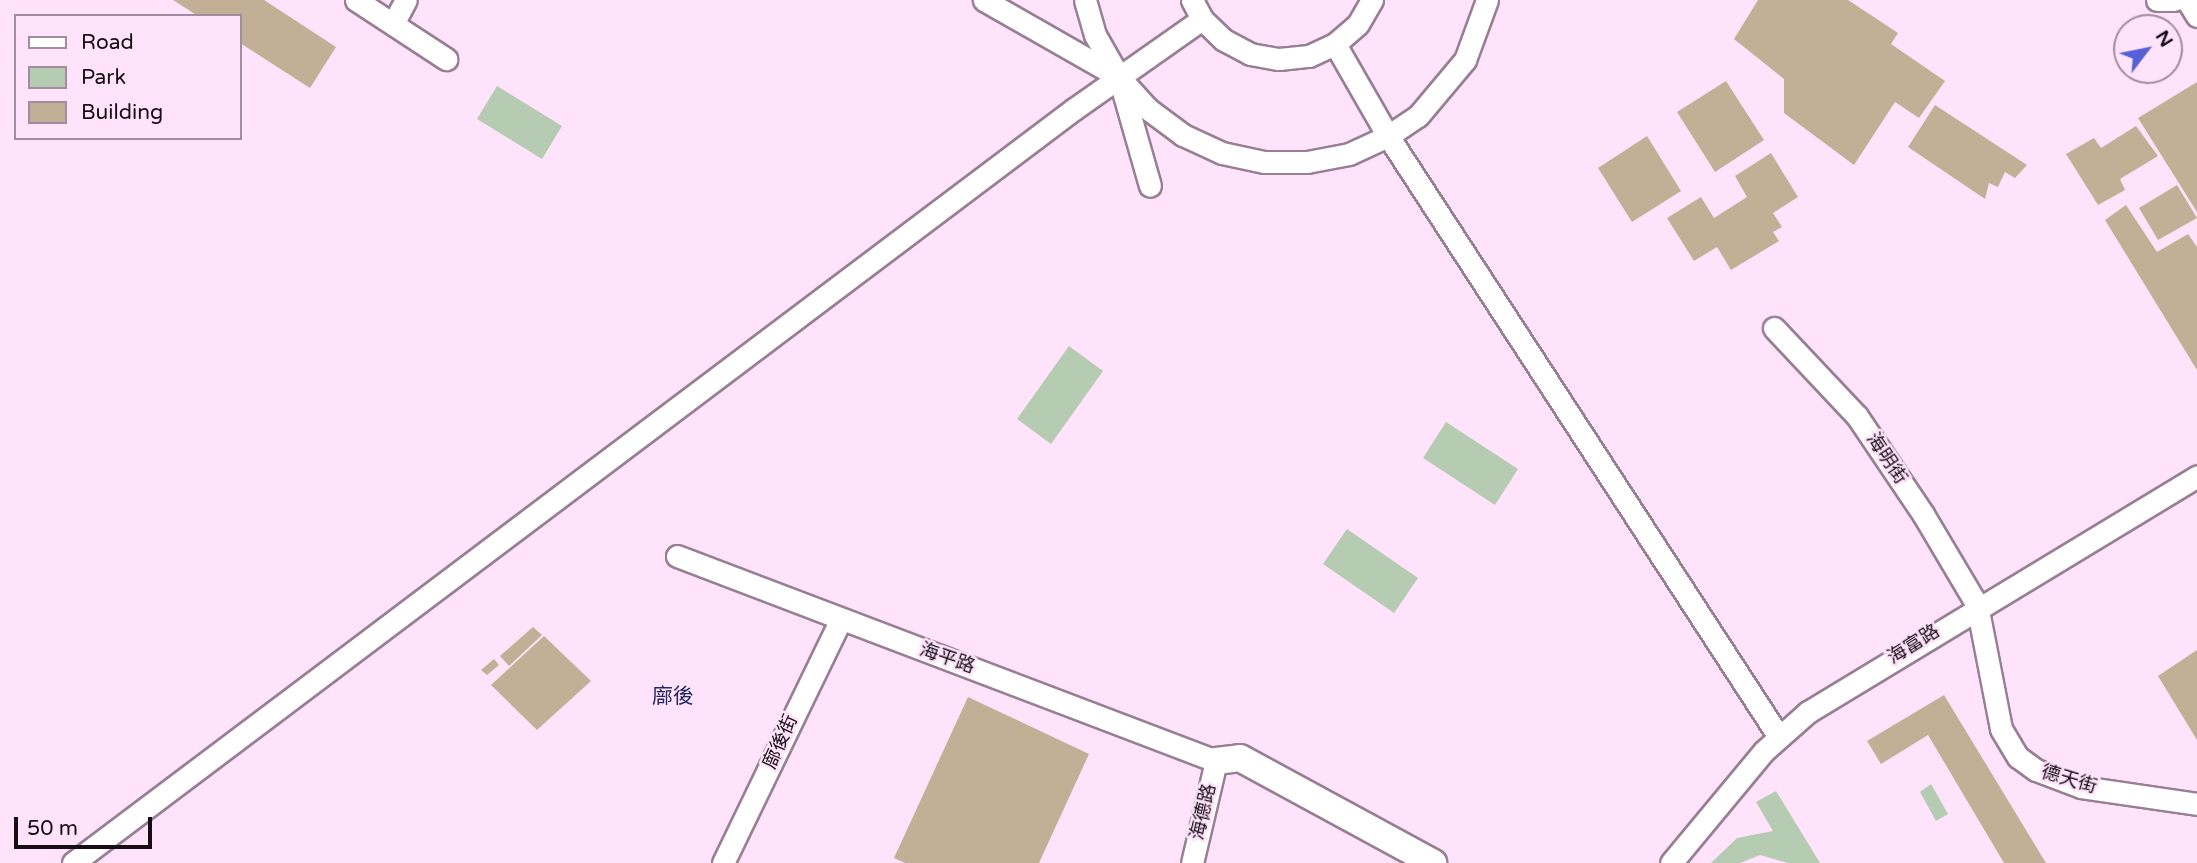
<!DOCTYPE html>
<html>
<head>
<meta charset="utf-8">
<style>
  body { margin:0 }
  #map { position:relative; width:2197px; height:863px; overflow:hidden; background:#fee3fb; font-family:"Varela Round","Noto Sans TC",sans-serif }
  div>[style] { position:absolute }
  .green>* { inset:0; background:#b5cbb2 }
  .building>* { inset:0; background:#c2af95 }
  .roads { filter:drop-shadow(2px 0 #977f94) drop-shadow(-2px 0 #977f94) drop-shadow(0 2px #977f94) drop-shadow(0 -2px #977f94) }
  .minor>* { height:21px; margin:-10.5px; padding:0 10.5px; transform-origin:10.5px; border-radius:10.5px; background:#fff }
  .tertiary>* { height:26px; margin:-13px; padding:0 13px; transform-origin:13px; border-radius:13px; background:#fff }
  span { translate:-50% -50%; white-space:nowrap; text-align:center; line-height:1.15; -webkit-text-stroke:5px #fee3fb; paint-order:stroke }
  .street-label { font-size:19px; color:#160d15 }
  .neighbourhood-label { font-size:21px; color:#232760 }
  .legend { position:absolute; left:14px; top:14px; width:228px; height:126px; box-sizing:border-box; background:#fee3fb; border:2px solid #a18d9f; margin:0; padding:9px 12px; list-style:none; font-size:21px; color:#160d15 }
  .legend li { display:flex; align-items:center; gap:14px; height:35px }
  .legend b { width:35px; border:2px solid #a18d9f }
  .north { position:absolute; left:2113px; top:14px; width:70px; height:70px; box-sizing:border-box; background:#fee3fb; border:2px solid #a18d9f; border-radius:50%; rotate:58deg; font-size:19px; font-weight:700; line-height:28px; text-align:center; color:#160d15 }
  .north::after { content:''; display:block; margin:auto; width:24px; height:32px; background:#5860d7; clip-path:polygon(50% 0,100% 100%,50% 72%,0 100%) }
  .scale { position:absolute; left:14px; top:817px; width:138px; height:32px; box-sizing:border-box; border:4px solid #160d15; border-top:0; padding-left:9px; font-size:21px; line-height:24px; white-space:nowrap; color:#160d15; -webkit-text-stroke:5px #fee3fb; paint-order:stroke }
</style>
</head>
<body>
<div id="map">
  <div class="green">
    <i style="clip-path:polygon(497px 86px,562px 126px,542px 159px,477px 119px)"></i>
    <i style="clip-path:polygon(1069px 346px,1103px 371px,1051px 444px,1017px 419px)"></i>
    <i style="clip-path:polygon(1446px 422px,1518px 469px,1495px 505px,1423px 458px)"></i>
    <i style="clip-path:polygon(1347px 529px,1418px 578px,1394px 613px,1323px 564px)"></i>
    <i style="clip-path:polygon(1931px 784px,1948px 814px,1936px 821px,1920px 792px)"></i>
    <i style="clip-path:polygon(1776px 791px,1820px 863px,1788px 863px,1760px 855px,1740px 863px,1711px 863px,1737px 838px,1773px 831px,1756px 802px)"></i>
  </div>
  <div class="building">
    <i style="clip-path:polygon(173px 0,264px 0,336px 47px,310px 88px,240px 43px,240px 16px,198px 16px)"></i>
    <i style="clip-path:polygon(1758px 0,1848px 0,1898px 33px,1891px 44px,1945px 81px,1919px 118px,1895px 102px,1854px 165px,1784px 113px,1784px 79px,1734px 39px)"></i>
    <i style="clip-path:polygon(1726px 81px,1764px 140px,1715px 172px,1677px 112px)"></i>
    <i style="clip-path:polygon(2197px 82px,2197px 212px,2138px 118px)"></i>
    <i style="clip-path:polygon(1935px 105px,2027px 165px,2015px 178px,2005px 172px,1998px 187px,1989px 183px,1985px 199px,1908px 147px)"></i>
    <i style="clip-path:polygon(2136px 126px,2158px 156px,2120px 179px,2125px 190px,2098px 205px,2066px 154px,2094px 138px,2101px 148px)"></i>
    <i style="clip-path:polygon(1647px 136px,1681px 191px,1632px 222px,1598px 168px)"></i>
    <i style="clip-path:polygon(1771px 153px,1798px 197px,1773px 213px,1782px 227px,1773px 232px,1779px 241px,1731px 270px,1717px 247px,1694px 261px,1667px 218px,1701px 197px,1714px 218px,1747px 197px,1735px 176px)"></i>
    <i style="clip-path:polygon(2177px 185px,2197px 218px,2158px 240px,2139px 208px)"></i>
    <i style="clip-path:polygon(2126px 205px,2157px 252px,2188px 234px,2197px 247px,2197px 370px,2105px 220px)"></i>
    <i style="clip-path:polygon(533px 627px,542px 635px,509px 666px,500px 656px)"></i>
    <i style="clip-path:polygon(544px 636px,591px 681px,537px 730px,491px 685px)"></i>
    <i style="clip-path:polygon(2197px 650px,2197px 740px,2158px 676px)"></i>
    <i style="clip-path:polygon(494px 659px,499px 665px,487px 675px,481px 670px)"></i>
    <i style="clip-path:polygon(1944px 695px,2046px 863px,2004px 863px,1928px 735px,1881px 764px,1867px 741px)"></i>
    <i style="clip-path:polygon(968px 697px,1089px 754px,1039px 863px,905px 863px,894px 858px)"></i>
  </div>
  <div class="roads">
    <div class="minor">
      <i style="left:356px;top:0;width:108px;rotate:33.2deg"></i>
      <i style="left:984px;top:0;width:155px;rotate:29.7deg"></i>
      <i style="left:1119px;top:77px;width:113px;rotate:74.1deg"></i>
      <i style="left:1085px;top:0;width:36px;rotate:74deg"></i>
      <i style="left:1095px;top:35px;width:48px;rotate:60.3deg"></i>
      <i style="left:1119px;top:77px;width:43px;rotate:47.8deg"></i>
      <i style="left:1148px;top:109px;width:44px;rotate:36.6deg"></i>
      <i style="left:1183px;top:135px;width:43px;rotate:24.8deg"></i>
      <i style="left:1222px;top:153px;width:43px;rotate:12.1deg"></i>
      <i style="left:1264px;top:162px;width:43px"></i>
      <i style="left:1307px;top:162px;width:43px;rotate:-10.8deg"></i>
      <i style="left:1349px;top:154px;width:43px;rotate:-24.8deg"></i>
      <i style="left:1388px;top:136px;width:36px;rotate:-34deg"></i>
      <i style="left:1418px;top:116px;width:73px;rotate:-50deg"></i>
      <i style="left:1465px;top:60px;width:64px;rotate:-69.9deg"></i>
      <i style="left:1192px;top:0;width:21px;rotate:62deg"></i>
      <i style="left:1202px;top:19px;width:30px;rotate:44deg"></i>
      <i style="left:1224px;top:40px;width:30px;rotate:28deg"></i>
      <i style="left:1250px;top:54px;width:29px;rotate:10deg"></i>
      <i style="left:1279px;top:59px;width:30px;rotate:-6deg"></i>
      <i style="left:1309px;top:56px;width:29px;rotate:-25deg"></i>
      <i style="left:1335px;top:44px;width:30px;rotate:-41deg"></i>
      <i style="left:1358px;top:24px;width:28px;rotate:-60deg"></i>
      <i style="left:2157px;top:0;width:17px"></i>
      <i style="left:2187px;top:0;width:19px;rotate:58deg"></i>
      <i style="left:393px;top:24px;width:27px;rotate:-62deg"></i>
      <i style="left:1335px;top:44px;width:106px;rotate:60.1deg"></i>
      <i style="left:1388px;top:136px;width:717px;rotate:56.95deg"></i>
      <i style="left:1774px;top:328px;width:121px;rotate:46.7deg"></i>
      <i style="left:1857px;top:416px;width:118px;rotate:56deg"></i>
      <i style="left:1923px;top:514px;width:106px;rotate:59.3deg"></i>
      <i style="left:1977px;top:605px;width:126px;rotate:79deg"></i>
      <i style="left:2001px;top:729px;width:33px;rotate:59deg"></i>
      <i style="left:2018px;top:757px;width:22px;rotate:36deg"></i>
      <i style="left:2036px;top:770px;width:48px;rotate:20.7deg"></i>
      <i style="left:2081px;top:787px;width:117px;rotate:8.3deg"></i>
      <i style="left:677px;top:556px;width:577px;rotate:20.82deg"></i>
      <i style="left:1216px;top:761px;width:105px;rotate:103.2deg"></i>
      <i style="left:73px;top:863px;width:1253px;rotate:-36.99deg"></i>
      <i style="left:1074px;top:109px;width:156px;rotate:-35.1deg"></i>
      <i style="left:723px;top:863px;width:269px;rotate:-64.2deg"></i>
      <i style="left:1671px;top:863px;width:146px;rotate:-50.3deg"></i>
      <i style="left:1764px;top:751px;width:59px;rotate:-41.6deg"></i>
      <i style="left:1808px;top:712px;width:455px;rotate:-31.2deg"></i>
    </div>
    <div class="tertiary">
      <i style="left:1216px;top:761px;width:24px;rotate:-7deg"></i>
      <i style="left:1240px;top:758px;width:220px;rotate:28.5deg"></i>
    </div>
  </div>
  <div class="street-label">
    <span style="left:1886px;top:459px;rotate:56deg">海明街</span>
    <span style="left:1914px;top:645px;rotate:-32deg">海富路</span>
    <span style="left:947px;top:659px;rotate:19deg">海平路</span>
    <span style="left:781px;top:742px;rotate:-66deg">廍後街</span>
    <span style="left:2069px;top:780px;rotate:17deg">德天街</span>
    <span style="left:1204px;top:812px;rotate:-77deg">海德路</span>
  </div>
  <div class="neighbourhood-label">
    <span style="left:673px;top:697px">廍後</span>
  </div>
  <ul class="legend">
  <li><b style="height:9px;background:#fff"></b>Road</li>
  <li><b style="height:19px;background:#b5cbb2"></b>Park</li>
  <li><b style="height:19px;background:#c2af95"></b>Building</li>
  </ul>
  <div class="north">N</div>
  <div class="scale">50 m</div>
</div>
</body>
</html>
